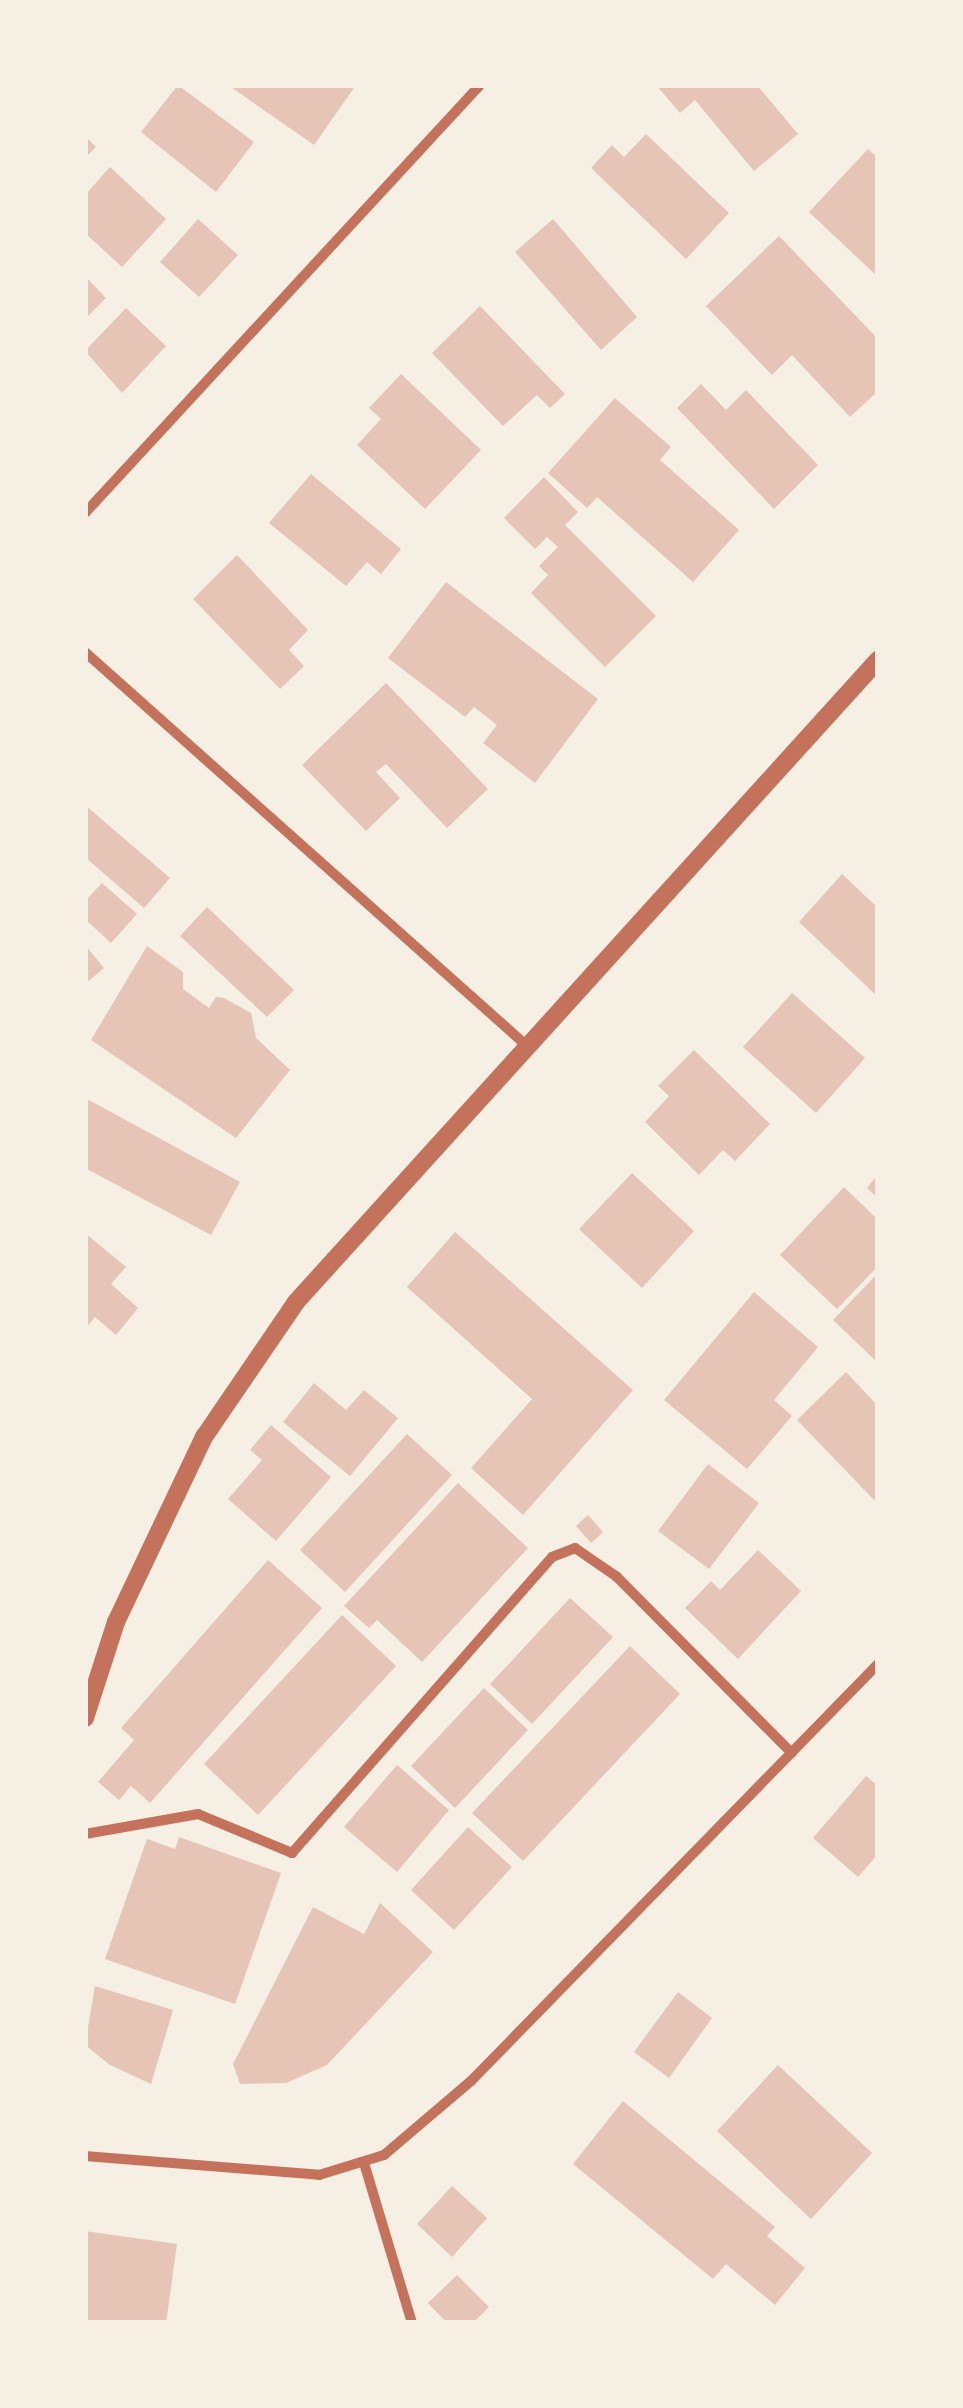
<!DOCTYPE html>
<html>
<head>
<meta charset="utf-8">
<style>
  body { margin:0 }
  #map { position:relative; width:963px; height:2408px; overflow:hidden; background:#f6efe4; font-family:"Sofia Sans Condensed",sans-serif }
  div>[style] { position:absolute }
  .building>* { inset:0; background:#e6c5b7 }
  .minor>* { height:10px; margin:-5px; padding:0 5px; transform-origin:5px; border-radius:5px; background:#c5725c }
  .tertiary>* { height:18px; margin:-9px; padding:0 9px; transform-origin:9px; border-radius:9px; background:#c5725c }
  span { translate:-50% -50%; white-space:nowrap; text-align:center; line-height:1.15; -webkit-text-stroke:9px #f6efe4; paint-order:stroke }
  .frame { position:absolute; inset:0; border:88px solid #f6efe4; pointer-events:none }
</style>
</head>
<body>
<div id="map">
  <div class="building">
    <i style="clip-path:polygon(178px 85px,254px 142px,216px 192px,141px 132px)"></i>
    <i style="clip-path:polygon(228px 85px,356px 85px,314px 145px)"></i>
    <i style="clip-path:polygon(656px 85px,757px 85px,798px 134px,754px 171px,695px 100px,680px 113px)"></i>
    <i style="clip-path:polygon(646px 134px,729px 213px,686px 259px,591px 168px,612px 145px,624px 157px)"></i>
    <i style="clip-path:polygon(85px 136px,96px 147px,85px 158px)"></i>
    <i style="clip-path:polygon(868px 149px,878px 158px,878px 277px,809px 212px)"></i>
    <i style="clip-path:polygon(110px 167px,166px 219px,122px 267px,85px 233px,85px 195px)"></i>
    <i style="clip-path:polygon(198px 219px,238px 255px,199px 297px,160px 262px)"></i>
    <i style="clip-path:polygon(553px 219px,637px 317px,601px 350px,515px 252px)"></i>
    <i style="clip-path:polygon(779px 236px,878px 339px,878px 391px,850px 417px,792px 355px,772px 375px,706px 306px)"></i>
    <i style="clip-path:polygon(85px 276px,106px 298px,85px 319px)"></i>
    <i style="clip-path:polygon(480px 306px,565px 394px,550px 408px,537px 395px,503px 426px,432px 353px)"></i>
    <i style="clip-path:polygon(126px 308px,166px 346px,122px 393px,85px 351px)"></i>
    <i style="clip-path:polygon(401px 374px,481px 450px,425px 509px,357px 445px,381px 419px,369px 408px)"></i>
    <i style="clip-path:polygon(701px 384px,726px 410px,746px 390px,818px 465px,774px 509px,677px 408px)"></i>
    <i style="clip-path:polygon(615px 398px,671px 447px,660px 460px,739px 530px,693px 582px,597px 497px,587px 508px,548px 473px)"></i>
    <i style="clip-path:polygon(311px 474px,401px 549px,381px 574px,367px 562px,346px 586px,269px 523px)"></i>
    <i style="clip-path:polygon(544px 477px,578px 512px,565px 525px,656px 616px,605px 667px,531px 593px,548px 575px,539px 566px,558px 547px,547px 537px,535px 549px,504px 518px)"></i>
    <i style="clip-path:polygon(237px 555px,308px 630px,289px 650px,304px 666px,280px 689px,193px 599px)"></i>
    <i style="clip-path:polygon(446px 582px,598px 699px,535px 783px,483px 743px,497px 725px,474px 707px,465px 717px,388px 658px)"></i>
    <i style="clip-path:polygon(386px 683px,488px 789px,447px 828px,386px 764px,376px 772px,400px 798px,366px 831px,302px 765px)"></i>
    <i style="clip-path:polygon(85px 805px,170px 878px,144px 908px,85px 857px)"></i>
    <i style="clip-path:polygon(842px 874px,878px 908px,878px 997px,799px 922px)"></i>
    <i style="clip-path:polygon(102px 883px,137px 914px,111px 943px,85px 919px,85px 901px)"></i>
    <i style="clip-path:polygon(207px 907px,294px 990px,267px 1017px,180px 936px)"></i>
    <i style="clip-path:polygon(85px 945px,104px 968px,85px 984px)"></i>
    <i style="clip-path:polygon(147px 946px,183px 972px,183px 989px,209px 1008px,216px 997px,224px 998px,251px 1013px,256px 1038px,290px 1070px,236px 1138px,91px 1040px)"></i>
    <i style="clip-path:polygon(792px 993px,865px 1058px,816px 1113px,743px 1047px)"></i>
    <i style="clip-path:polygon(694px 1050px,770px 1124px,735px 1161px,723px 1150px,699px 1175px,645px 1122px,669px 1096px,658px 1086px)"></i>
    <i style="clip-path:polygon(85px 1098px,240px 1182px,211px 1235px,85px 1168px)"></i>
    <i style="clip-path:polygon(632px 1173px,694px 1231px,642px 1288px,579px 1229px)"></i>
    <i style="clip-path:polygon(878px 1174px,878px 1198px,867px 1188px)"></i>
    <i style="clip-path:polygon(844px 1187px,878px 1220px,878px 1266px,837px 1309px,780px 1255px)"></i>
    <i style="clip-path:polygon(455px 1232px,633px 1390px,523px 1515px,471px 1468px,532px 1399px,407px 1287px)"></i>
    <i style="clip-path:polygon(85px 1233px,126px 1267px,111px 1284px,138px 1308px,116px 1335px,95px 1317px,85px 1329px)"></i>
    <i style="clip-path:polygon(878px 1273px,878px 1363px,833px 1320px)"></i>
    <i style="clip-path:polygon(754px 1292px,818px 1347px,774px 1400px,792px 1416px,747px 1469px,664px 1400px)"></i>
    <i style="clip-path:polygon(846px 1372px,878px 1406px,875px 1501px,797px 1420px)"></i>
    <i style="clip-path:polygon(314px 1383px,346px 1410px,364px 1390px,398px 1418px,350px 1476px,283px 1422px)"></i>
    <i style="clip-path:polygon(271px 1425px,331px 1477px,276px 1541px,228px 1499px,262px 1460px,250px 1450px)"></i>
    <i style="clip-path:polygon(407px 1434px,452px 1475px,345px 1592px,300px 1550px)"></i>
    <i style="clip-path:polygon(708px 1464px,759px 1503px,709px 1569px,658px 1531px)"></i>
    <i style="clip-path:polygon(458px 1483px,528px 1548px,422px 1662px,377px 1620px,369px 1628px,344px 1606px)"></i>
    <i style="clip-path:polygon(588px 1515px,603px 1532px,591px 1543px,576px 1526px)"></i>
    <i style="clip-path:polygon(758px 1550px,801px 1591px,738px 1659px,685px 1608px,711px 1581px,720px 1590px)"></i>
    <i style="clip-path:polygon(268px 1560px,322px 1608px,150px 1803px,131px 1786px,119px 1800px,98px 1782px,134px 1740px,121px 1728px)"></i>
    <i style="clip-path:polygon(570px 1598px,613px 1637px,532px 1724px,490px 1684px)"></i>
    <i style="clip-path:polygon(342px 1615px,396px 1666px,258px 1815px,204px 1764px)"></i>
    <i style="clip-path:polygon(630px 1646px,680px 1694px,523px 1861px,472px 1813px)"></i>
    <i style="clip-path:polygon(484px 1688px,528px 1730px,455px 1808px,411px 1766px)"></i>
    <i style="clip-path:polygon(397px 1765px,449px 1810px,397px 1872px,344px 1827px)"></i>
    <i style="clip-path:polygon(866px 1776px,878px 1786px,878px 1854px,858px 1877px,813px 1838px)"></i>
    <i style="clip-path:polygon(468px 1827px,512px 1867px,454px 1930px,411px 1890px)"></i>
    <i style="clip-path:polygon(179px 1837px,281px 1873px,235px 2004px,105px 1959px,147px 1839px,175px 1849px)"></i>
    <i style="clip-path:polygon(380px 1903px,433px 1952px,327px 2065px,286px 2083px,240px 2084px,233px 2064px,313px 1907px,364px 1934px)"></i>
    <i style="clip-path:polygon(95px 1986px,173px 2010px,151px 2084px,110px 2065px,85px 2045px)"></i>
    <i style="clip-path:polygon(678px 1992px,712px 2018px,669px 2078px,634px 2052px)"></i>
    <i style="clip-path:polygon(778px 2065px,872px 2153px,811px 2219px,717px 2131px)"></i>
    <i style="clip-path:polygon(623px 2101px,775px 2227px,767px 2236px,805px 2268px,775px 2305px,726px 2264px,713px 2279px,573px 2164px)"></i>
    <i style="clip-path:polygon(452px 2186px,487px 2218px,452px 2257px,417px 2224px)"></i>
    <i style="clip-path:polygon(85px 2231px,177px 2244px,166px 2323px,85px 2323px)"></i>
    <i style="clip-path:polygon(457px 2275px,489px 2307px,473px 2323px,447px 2323px,428px 2303px)"></i>
  </div>
  <div class="minor">
    <i style="left:85px;top:513px;width:582px;rotate:-47.3deg"></i>
    <i style="left:85px;top:652px;width:592px;rotate:41.71deg"></i>
    <i style="left:85px;top:1834px;width:115px;rotate:-10deg"></i>
    <i style="left:198px;top:1814px;width:102px;rotate:22.5deg"></i>
    <i style="left:292px;top:1853px;width:394px;rotate:-48.7deg"></i>
    <i style="left:552px;top:1557px;width:25px;rotate:-21deg"></i>
    <i style="left:575px;top:1548px;width:51px;rotate:34.6deg"></i>
    <i style="left:617px;top:1577px;width:248px;rotate:45.2deg"></i>
    <i style="left:85px;top:2156px;width:235px;rotate:4.6deg"></i>
    <i style="left:319px;top:2175px;width:68px;rotate:-17.1deg"></i>
    <i style="left:384px;top:2155px;width:114px;rotate:-40.4deg"></i>
    <i style="left:471px;top:2081px;width:583px;rotate:-45.7deg"></i>
    <i style="left:364px;top:2163px;width:167px;rotate:73.3deg"></i>
  </div>
  <div class="tertiary">
    <i style="left:85px;top:1718px;width:101px;rotate:-72.1deg"></i>
    <i style="left:116px;top:1622px;width:205px;rotate:-64.6deg"></i>
    <i style="left:204px;top:1437px;width:163px;rotate:-55.7deg"></i>
    <i style="left:296px;top:1302px;width:867px;rotate:-47.81deg"></i>
  </div>
  <div class="frame"></div>
</div>
</body>
</html>
